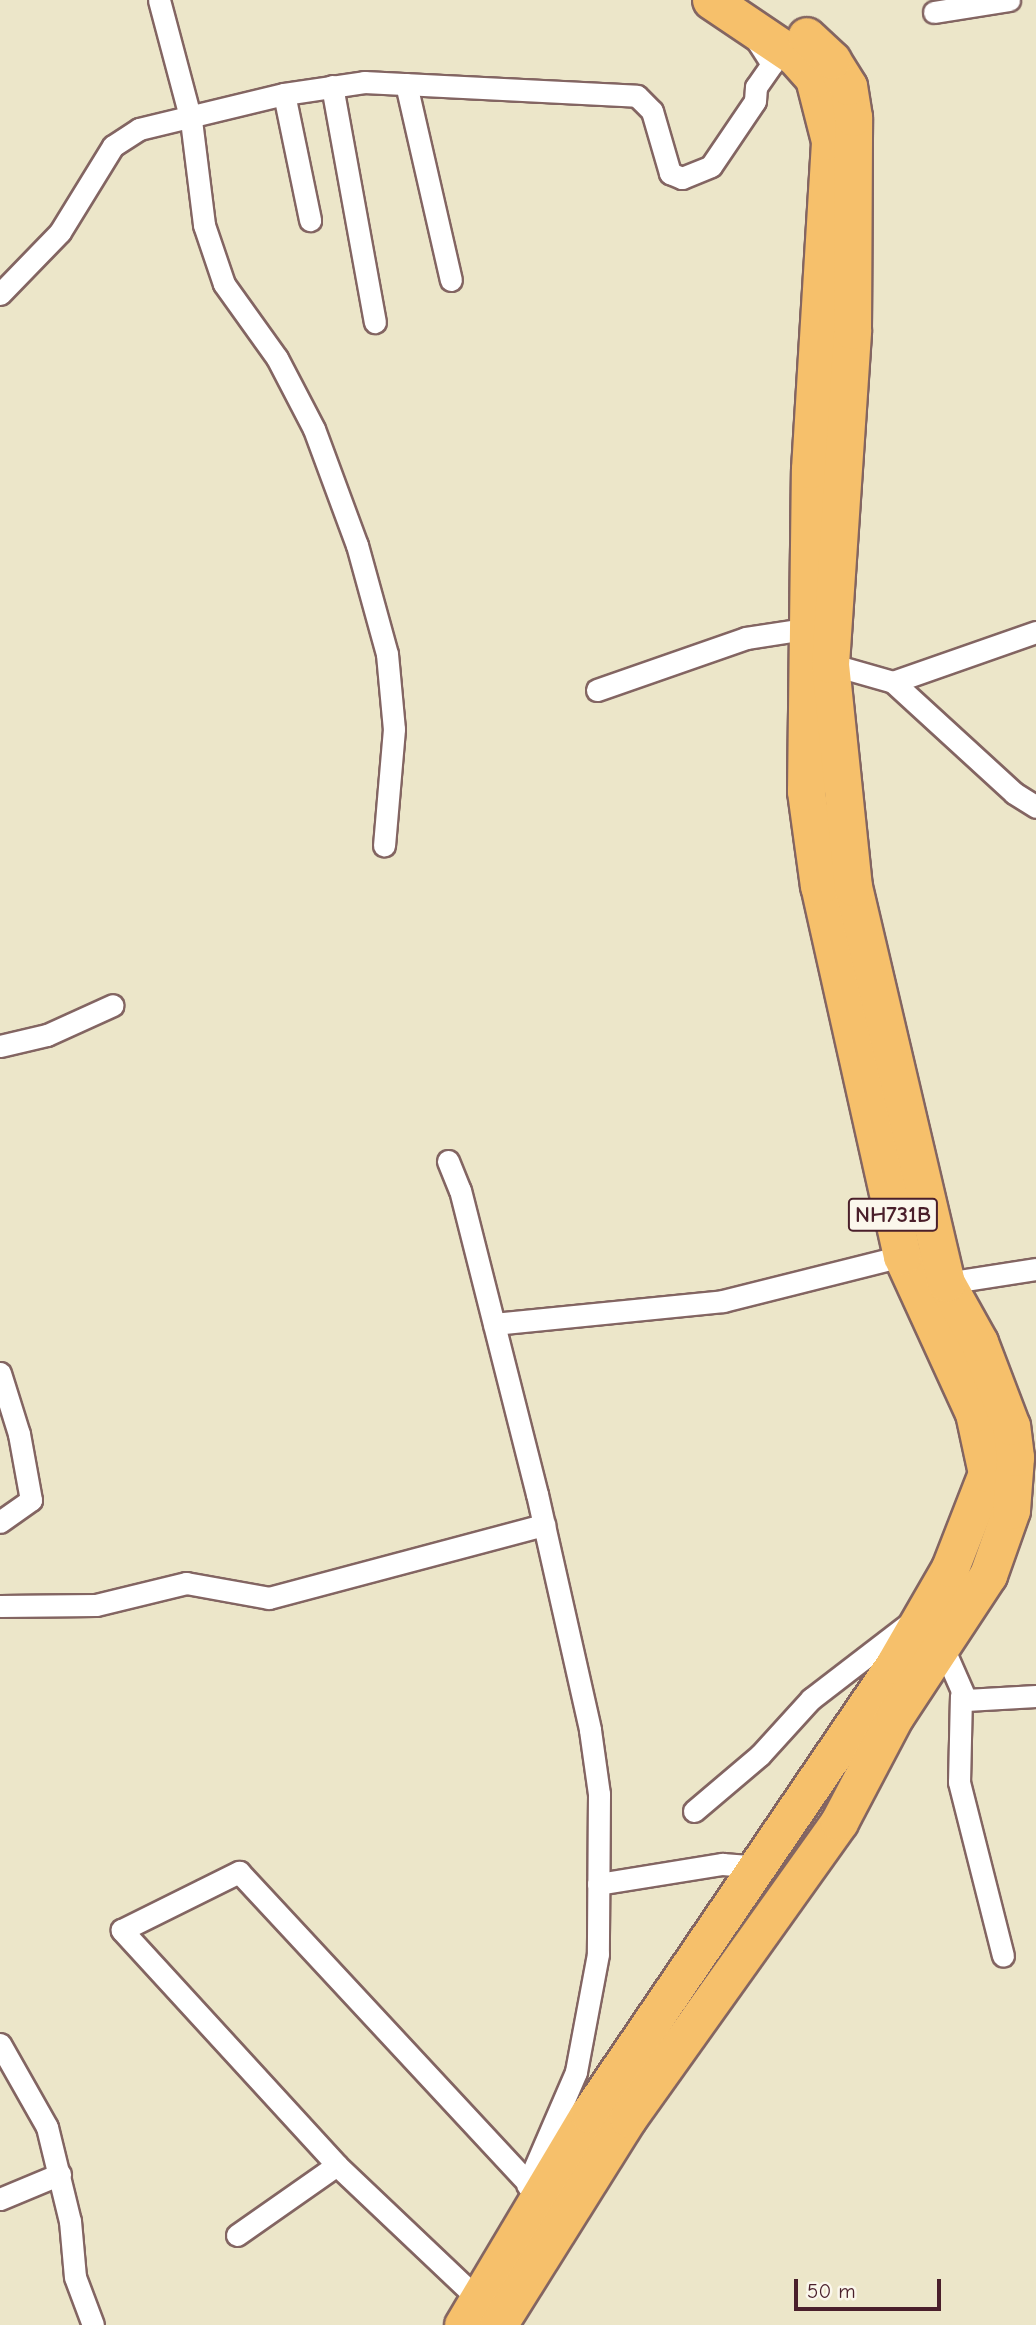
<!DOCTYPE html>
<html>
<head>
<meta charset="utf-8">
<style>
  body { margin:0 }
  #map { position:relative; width:1036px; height:2325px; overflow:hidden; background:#ece6c9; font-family:"Comic Neue",sans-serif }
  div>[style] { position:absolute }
  .roads { filter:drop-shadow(2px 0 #836562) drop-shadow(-2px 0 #836562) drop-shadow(0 2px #836562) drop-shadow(0 -2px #836562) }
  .minor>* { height:21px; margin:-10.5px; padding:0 10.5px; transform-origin:10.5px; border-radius:10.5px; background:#fff }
  .trunk>* { height:37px; margin:-18.5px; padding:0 18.5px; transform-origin:18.5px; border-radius:18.5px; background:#f6c06b }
  span { translate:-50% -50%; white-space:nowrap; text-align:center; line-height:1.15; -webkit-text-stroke:6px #fbf7ec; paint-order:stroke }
  .shield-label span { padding:2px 5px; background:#fbf7ec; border:2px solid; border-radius:5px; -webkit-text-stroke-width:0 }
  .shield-label { font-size:23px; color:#4a1f2b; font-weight:700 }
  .scale { position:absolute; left:794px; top:2279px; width:147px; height:32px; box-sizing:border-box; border:4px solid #4a1f2b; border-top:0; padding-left:9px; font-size:21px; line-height:24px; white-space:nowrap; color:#4a1f2b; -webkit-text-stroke:5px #fbf7ec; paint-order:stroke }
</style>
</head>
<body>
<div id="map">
  <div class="roads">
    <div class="minor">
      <i style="left:159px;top:0;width:124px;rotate:75.1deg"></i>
      <i style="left:191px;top:120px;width:106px;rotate:82.9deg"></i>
      <i style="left:204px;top:225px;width:62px;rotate:71.3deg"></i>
      <i style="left:224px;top:284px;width:91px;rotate:54.4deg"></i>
      <i style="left:277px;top:358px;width:80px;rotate:62.5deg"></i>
      <i style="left:314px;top:429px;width:124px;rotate:69.7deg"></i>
      <i style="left:357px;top:545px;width:113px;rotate:74.6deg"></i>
      <i style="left:387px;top:654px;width:75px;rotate:84.7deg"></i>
      <i style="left:394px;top:729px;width:117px;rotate:94.9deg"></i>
      <i style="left:934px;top:12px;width:76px;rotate:-9.1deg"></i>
      <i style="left:406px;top:84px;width:201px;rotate:77.1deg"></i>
      <i style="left:332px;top:86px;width:240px;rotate:79.7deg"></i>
      <i style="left:284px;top:94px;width:129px;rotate:78.3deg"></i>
      <i style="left:0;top:294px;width:86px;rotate:-45.9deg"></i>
      <i style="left:60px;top:232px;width:101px;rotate:-58.4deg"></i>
      <i style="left:113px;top:146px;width:31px;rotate:-33deg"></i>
      <i style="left:139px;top:129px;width:149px;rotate:-13.6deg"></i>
      <i style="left:284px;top:94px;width:81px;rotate:-8.5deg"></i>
      <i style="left:364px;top:82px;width:273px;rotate:2.9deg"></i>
      <i style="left:637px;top:96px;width:21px;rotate:45deg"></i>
      <i style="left:652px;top:111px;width:65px;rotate:73.8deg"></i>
      <i style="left:670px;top:173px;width:13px;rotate:23deg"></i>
      <i style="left:682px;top:178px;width:31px;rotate:-22deg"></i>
      <i style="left:711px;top:166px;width:78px;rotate:-55.9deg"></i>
      <i style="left:755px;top:101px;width:14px;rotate:-86deg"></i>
      <i style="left:756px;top:87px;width:28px;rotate:-55deg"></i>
      <i style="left:772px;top:64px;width:27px;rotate:-123deg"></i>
      <i style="left:823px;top:662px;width:73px;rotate:15.9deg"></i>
      <i style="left:893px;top:682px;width:164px;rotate:42.5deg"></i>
      <i style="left:1014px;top:793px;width:26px;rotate:32deg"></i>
      <i style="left:893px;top:682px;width:151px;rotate:-19.3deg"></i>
      <i style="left:597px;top:690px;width:158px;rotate:-19.2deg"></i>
      <i style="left:746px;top:638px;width:60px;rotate:-8.7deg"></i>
      <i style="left:0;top:1046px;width:48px;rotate:-13.2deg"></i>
      <i style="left:47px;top:1035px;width:72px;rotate:-24.4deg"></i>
      <i style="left:448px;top:1161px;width:31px;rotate:68deg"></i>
      <i style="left:460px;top:1190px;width:314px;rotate:75.8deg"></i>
      <i style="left:537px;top:1494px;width:242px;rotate:77.3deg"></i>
      <i style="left:590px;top:1730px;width:65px;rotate:82deg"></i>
      <i style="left:599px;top:1794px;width:160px;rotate:90.4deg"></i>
      <i style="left:598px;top:1954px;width:120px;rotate:100.6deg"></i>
      <i style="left:576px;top:2072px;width:123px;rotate:113.4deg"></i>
      <i style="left:946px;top:1283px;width:91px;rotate:-8.8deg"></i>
      <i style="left:494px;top:1324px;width:230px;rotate:-5.7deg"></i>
      <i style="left:723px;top:1301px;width:185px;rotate:-14.1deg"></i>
      <i style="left:0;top:1373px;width:64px;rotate:72.7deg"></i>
      <i style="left:19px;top:1434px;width:67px;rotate:79.7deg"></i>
      <i style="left:31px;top:1500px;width:38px;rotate:145deg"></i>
      <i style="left:0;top:1606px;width:96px;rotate:-0.6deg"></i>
      <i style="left:96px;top:1605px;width:93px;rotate:-13.7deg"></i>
      <i style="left:186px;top:1583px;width:84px;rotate:10.2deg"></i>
      <i style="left:269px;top:1598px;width:285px;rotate:-14.9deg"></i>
      <i style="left:941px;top:1643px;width:62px;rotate:66.3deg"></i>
      <i style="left:966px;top:1700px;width:70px;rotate:-3.3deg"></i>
      <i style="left:961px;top:1695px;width:87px;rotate:91.3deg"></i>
      <i style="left:959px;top:1782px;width:179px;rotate:75.8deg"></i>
      <i style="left:694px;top:1811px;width:87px;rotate:-40.3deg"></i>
      <i style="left:760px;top:1755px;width:76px;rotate:-47.7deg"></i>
      <i style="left:811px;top:1699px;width:126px;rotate:-37.6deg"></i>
      <i style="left:598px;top:1884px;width:126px;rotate:-9.2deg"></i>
      <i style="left:722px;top:1864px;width:40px;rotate:4.3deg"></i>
      <i style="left:0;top:2044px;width:95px;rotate:60.5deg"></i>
      <i style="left:47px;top:2127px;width:97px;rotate:76.3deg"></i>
      <i style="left:70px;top:2221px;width:56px;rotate:84.9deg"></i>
      <i style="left:75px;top:2277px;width:51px;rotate:69.4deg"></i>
      <i style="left:0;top:2199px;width:65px;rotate:-22.6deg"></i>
      <i style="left:237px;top:2235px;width:122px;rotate:-35deg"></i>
      <i style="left:478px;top:2299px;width:195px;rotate:-136.5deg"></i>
      <i style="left:337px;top:2165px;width:319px;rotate:-132.5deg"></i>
      <i style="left:122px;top:1930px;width:131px;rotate:-26.4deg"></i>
      <i style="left:239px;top:1872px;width:444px;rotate:47.1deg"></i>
    </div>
    <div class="trunk">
      <i style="left:463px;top:2325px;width:246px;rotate:-59.2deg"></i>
      <i style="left:589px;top:2114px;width:543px;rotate:-55.81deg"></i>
      <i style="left:894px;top:1665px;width:112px;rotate:-60deg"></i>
      <i style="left:950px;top:1568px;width:102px;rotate:-68.7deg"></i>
      <i style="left:987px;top:1473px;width:61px;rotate:-102.2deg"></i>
      <i style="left:974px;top:1413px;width:173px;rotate:-114.6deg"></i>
      <i style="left:902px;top:1256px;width:379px;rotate:-102.6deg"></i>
      <i style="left:819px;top:886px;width:96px;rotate:-97.8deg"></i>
      <i style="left:806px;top:791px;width:322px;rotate:-89.3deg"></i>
      <i style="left:810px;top:469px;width:329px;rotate:-86.5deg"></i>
      <i style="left:830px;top:141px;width:65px;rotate:-104.3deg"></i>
      <i style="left:814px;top:78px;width:30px;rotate:-132deg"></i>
      <i style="left:794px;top:56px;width:100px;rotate:-146deg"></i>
      <i style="left:498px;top:2325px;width:244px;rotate:-57.9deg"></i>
      <i style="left:628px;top:2118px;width:364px;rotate:-54.5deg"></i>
      <i style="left:839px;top:1822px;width:120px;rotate:-62.2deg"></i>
      <i style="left:895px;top:1716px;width:169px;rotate:-56.6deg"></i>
      <i style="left:988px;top:1575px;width:69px;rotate:-70.5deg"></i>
      <i style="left:1011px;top:1510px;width:53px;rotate:-85.7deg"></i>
      <i style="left:1015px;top:1457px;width:31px;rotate:-97deg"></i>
      <i style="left:1011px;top:1426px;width:90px;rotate:-110.9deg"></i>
      <i style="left:979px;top:1342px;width:68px;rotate:-119.2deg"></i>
      <i style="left:946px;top:1283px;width:407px;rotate:-103.2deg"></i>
      <i style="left:853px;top:887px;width:224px;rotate:-95.9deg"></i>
      <i style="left:830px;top:664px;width:335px;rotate:-86.2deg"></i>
      <i style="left:852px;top:330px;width:213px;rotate:-89.7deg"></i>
      <i style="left:853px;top:117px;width:31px;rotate:-99deg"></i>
      <i style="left:848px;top:86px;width:31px;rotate:-122deg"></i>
      <i style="left:832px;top:60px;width:35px;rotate:-137deg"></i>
    </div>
  </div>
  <div class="shield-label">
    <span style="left:893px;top:1215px">NH731B</span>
  </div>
  <div class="scale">50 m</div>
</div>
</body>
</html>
